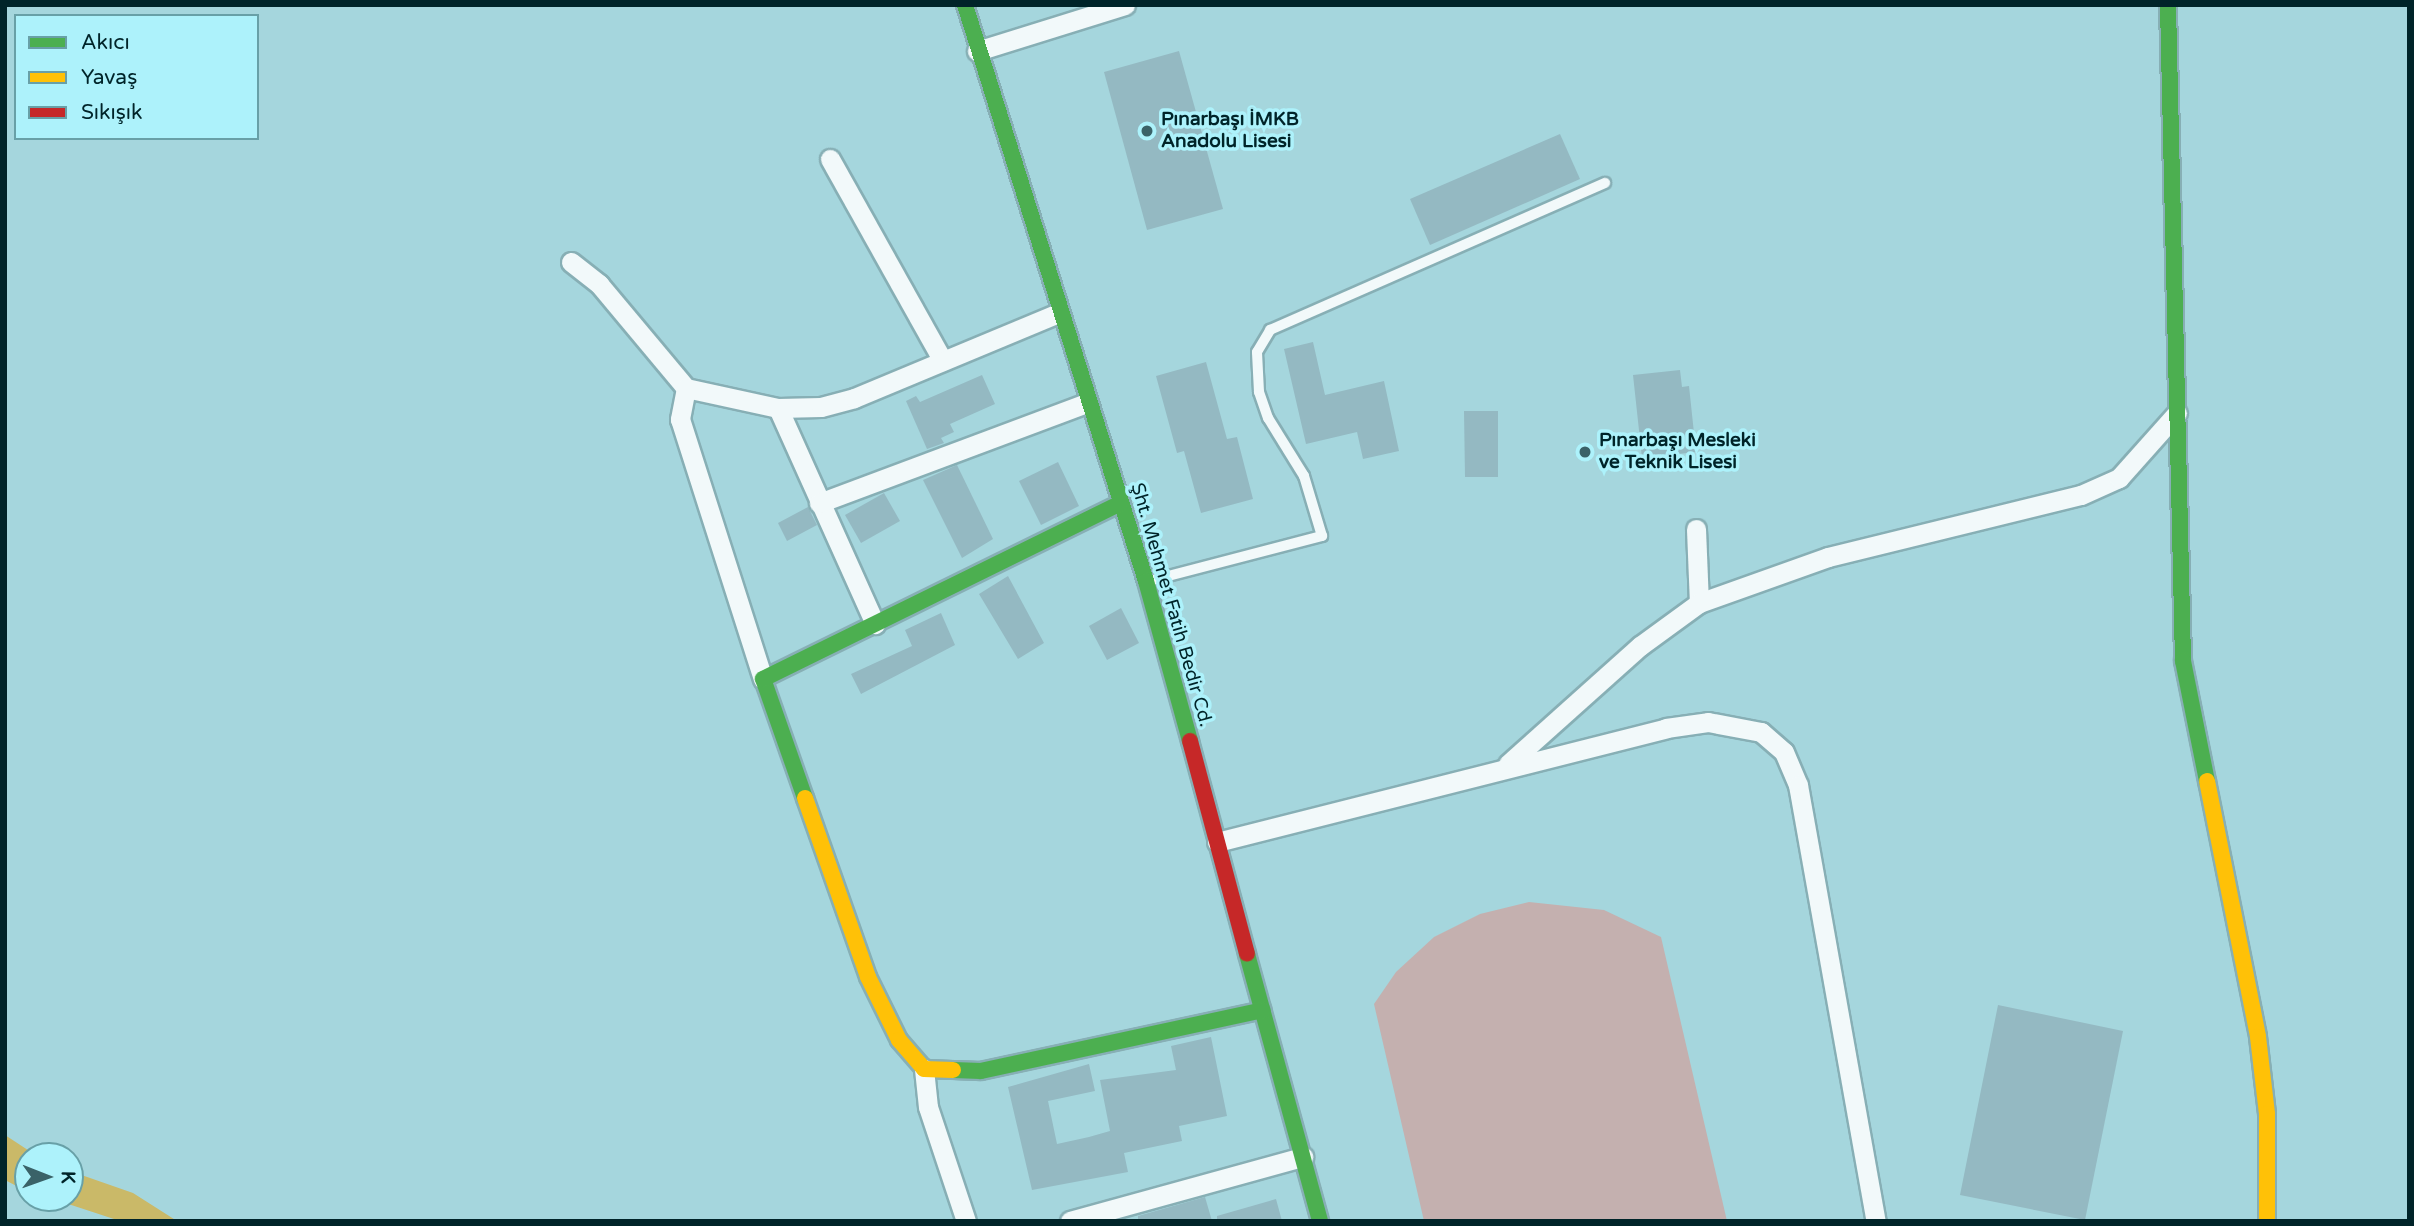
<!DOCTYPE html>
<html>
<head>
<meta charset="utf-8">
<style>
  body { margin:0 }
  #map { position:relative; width:2414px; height:1226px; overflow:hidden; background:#a5d6dd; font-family:"Varela Round",sans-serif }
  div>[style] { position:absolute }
  .green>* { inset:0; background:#c4b0af }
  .water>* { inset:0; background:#cab968 }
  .building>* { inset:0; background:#94b9c2 }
  .roads { filter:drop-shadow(2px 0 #87afb5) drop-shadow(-2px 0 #87afb5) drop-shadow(0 2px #87afb5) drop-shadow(0 -2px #87afb5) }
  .lane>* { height:10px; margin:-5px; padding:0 5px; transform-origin:5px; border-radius:5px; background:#f2f9fa }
  .street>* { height:19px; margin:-9.5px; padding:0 9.5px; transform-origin:9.5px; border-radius:9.5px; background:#f2f9fa }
  .fast>* { height:16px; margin:-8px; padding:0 8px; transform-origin:8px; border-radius:8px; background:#4caf50 }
  .slow>* { height:16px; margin:-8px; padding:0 8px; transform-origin:8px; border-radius:8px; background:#ffc107 }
  .jam>* { height:16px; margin:-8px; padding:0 8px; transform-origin:8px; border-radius:8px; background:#c62828 }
  .dots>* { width:19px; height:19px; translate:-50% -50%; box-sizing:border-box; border:4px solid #adf2fb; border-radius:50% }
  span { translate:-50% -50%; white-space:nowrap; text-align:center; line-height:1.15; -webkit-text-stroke:7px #adf2fb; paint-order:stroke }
  .poi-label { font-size:19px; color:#002429; font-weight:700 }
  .left { translate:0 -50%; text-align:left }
  .street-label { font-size:19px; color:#002429 }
  .frame { position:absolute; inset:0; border:7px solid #002429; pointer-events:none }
  .legend { position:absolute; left:14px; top:14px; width:245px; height:126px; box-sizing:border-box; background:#adf2fb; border:2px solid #68a0a7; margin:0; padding:9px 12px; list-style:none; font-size:21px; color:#002429 }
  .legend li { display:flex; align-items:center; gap:14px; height:35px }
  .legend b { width:35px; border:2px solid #68a0a7 }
  .north { position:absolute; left:14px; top:1142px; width:70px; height:70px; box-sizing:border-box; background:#adf2fb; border:2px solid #68a0a7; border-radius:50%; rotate:91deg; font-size:19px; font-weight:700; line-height:28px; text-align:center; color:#002429 }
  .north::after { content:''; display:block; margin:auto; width:24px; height:32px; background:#3a6268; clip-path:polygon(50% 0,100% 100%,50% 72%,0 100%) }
</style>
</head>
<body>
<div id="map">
  <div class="green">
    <i style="clip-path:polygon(1529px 902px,1604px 910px,1661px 937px,1727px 1221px,1424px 1221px,1374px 1004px,1396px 972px,1434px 937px,1480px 914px)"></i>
  </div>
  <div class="water">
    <i style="clip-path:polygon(5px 1135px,37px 1156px,28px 1156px,28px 1192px,5px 1180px)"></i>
    <i style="clip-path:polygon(70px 1171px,133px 1193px,177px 1221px,120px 1221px,50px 1198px,70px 1198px)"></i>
  </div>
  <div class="building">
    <i style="clip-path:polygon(1179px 51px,1223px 209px,1147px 230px,1104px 72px)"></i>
    <i style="clip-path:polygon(1560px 134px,1580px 179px,1430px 245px,1410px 199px)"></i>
    <i style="clip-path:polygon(1313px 342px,1325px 395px,1384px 381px,1399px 451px,1363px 459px,1357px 432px,1306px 444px,1284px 349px)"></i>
    <i style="clip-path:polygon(1206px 362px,1227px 439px,1237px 437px,1253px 499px,1201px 513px,1184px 451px,1177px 453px,1156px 376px)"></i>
    <i style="clip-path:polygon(1680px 370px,1682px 387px,1689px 386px,1696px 452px,1642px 458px,1633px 375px)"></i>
    <i style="clip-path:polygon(982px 375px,995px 404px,950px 424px,954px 432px,941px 438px,944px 443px,927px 449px,906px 401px,916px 396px,920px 402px)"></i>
    <i style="clip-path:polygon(1464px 411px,1498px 411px,1498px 477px,1465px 477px)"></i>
    <i style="clip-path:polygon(1058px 462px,1079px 506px,1041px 525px,1019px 481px)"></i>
    <i style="clip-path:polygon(957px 465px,993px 539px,962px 558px,923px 480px)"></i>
    <i style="clip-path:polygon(884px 493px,900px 521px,861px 543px,845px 515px)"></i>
    <i style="clip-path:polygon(808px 507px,817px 525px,787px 541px,778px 523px)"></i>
    <i style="clip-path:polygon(1008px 576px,1044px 643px,1018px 659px,979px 594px)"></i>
    <i style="clip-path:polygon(1121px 608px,1139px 643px,1107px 660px,1089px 626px)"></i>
    <i style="clip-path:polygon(941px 613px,955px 645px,861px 694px,851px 674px,912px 646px,905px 630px)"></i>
    <i style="clip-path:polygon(1998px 1005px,2123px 1031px,2085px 1220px,1960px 1195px)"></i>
    <i style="clip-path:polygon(1211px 1037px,1227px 1116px,1179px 1126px,1182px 1141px,1124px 1153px,1128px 1172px,1032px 1190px,1008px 1087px,1089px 1064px,1095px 1091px,1048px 1101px,1057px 1144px,1089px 1137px,1110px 1131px,1100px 1080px,1176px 1070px,1171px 1046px)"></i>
    <i style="clip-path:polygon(1205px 1197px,1212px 1221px,1138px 1221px,1138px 1216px)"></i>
    <i style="clip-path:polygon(1276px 1199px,1282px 1221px,1217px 1221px,1217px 1216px)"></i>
  </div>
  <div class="roads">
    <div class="lane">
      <i style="left:1149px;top:581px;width:179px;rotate:-14.6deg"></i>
      <i style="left:1322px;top:536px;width:63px;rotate:-106.7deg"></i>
      <i style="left:1304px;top:476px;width:68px;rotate:-121.8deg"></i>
      <i style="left:1268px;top:418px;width:28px;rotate:-109deg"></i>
      <i style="left:1259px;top:392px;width:40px;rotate:-92.9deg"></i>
      <i style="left:1257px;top:352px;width:26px;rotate:-59deg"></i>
      <i style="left:1270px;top:330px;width:366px;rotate:-23.7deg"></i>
    </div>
    <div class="street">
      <i style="left:977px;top:51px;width:155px;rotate:-17.3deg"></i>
      <i style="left:830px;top:159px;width:231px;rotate:60.8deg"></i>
      <i style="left:571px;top:262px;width:36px;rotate:38deg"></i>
      <i style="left:599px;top:284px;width:136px;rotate:50.1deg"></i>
      <i style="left:686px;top:388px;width:94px;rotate:12.3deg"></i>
      <i style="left:778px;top:408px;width:43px;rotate:-1.3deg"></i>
      <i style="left:821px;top:407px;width:34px;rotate:-15deg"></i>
      <i style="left:854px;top:398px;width:221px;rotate:-22.6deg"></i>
      <i style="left:686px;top:388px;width:32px;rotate:101deg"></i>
      <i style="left:680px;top:419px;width:273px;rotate:72.3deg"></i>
      <i style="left:778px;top:408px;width:237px;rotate:65.8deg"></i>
      <i style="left:819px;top:503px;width:285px;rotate:-20.5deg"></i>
      <i style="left:1696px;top:529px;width:74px;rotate:87.7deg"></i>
      <i style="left:1508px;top:764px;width:177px;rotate:-41.8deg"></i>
      <i style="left:1640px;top:646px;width:73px;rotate:-36.1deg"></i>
      <i style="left:1699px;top:603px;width:137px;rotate:-19.6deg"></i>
      <i style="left:1828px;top:557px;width:260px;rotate:-13.8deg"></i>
      <i style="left:2081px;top:495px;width:42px;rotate:-24.1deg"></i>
      <i style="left:2119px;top:478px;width:87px;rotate:-48.3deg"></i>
      <i style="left:1217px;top:842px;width:463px;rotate:-14.2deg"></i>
      <i style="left:1666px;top:728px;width:42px;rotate:-8.1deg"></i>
      <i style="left:1708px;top:722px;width:54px;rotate:10.7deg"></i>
      <i style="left:1761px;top:732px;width:30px;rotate:41deg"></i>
      <i style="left:1784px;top:752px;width:36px;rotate:67deg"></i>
      <i style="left:1798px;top:785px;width:443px;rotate:79.9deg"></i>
      <i style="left:924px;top:1069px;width:38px;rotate:84deg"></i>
      <i style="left:928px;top:1107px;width:120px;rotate:71.6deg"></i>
      <i style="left:1070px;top:1221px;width:242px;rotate:-15.4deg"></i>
    </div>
    <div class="fast">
      <i style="left:965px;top:5px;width:604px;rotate:72.56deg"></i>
      <i style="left:1146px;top:581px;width:166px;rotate:74.6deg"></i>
      <i style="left:2168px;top:5px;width:656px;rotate:88.69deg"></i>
      <i style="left:2183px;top:661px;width:122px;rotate:78.7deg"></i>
      <i style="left:805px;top:798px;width:126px;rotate:-109.4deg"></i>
      <i style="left:763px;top:679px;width:399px;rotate:-26.2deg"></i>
      <i style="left:1247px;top:954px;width:277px;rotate:74.7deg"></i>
      <i style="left:953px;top:1070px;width:28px;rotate:2deg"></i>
      <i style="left:981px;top:1071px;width:288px;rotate:-12.2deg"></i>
    </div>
    <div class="slow">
      <i style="left:2207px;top:781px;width:261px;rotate:78.7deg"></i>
      <i style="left:2258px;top:1037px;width:78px;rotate:83.3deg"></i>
      <i style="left:2267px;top:1114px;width:107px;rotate:90deg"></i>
      <i style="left:805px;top:798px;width:190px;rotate:70.6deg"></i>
      <i style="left:868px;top:977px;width:70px;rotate:63.8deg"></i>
      <i style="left:899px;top:1040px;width:38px;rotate:49deg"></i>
      <i style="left:924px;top:1069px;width:29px;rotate:2deg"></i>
    </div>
    <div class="jam">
      <i style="left:1190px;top:741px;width:220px;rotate:75deg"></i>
    </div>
  </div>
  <div class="dots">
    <i style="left:1147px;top:131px;background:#3a6268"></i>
    <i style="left:1585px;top:452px;background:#3a6268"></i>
  </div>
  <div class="poi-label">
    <span class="left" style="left:1161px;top:131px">Pınarbaşı İMKB<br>Anadolu Lisesi</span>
    <span class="left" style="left:1599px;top:452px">Pınarbaşı Mesleki<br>ve Teknik Lisesi</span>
  </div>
  <div class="street-label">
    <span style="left:1171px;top:605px;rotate:74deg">Şht. Mehmet Fatih Bedir Cd.</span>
  </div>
  <div class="frame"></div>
  <ul class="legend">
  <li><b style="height:9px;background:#4caf50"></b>Akıcı</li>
  <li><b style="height:9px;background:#ffc107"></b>Yavaş</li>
  <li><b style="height:9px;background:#c62828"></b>Sıkışık</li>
  </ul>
  <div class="north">K</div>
</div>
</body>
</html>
